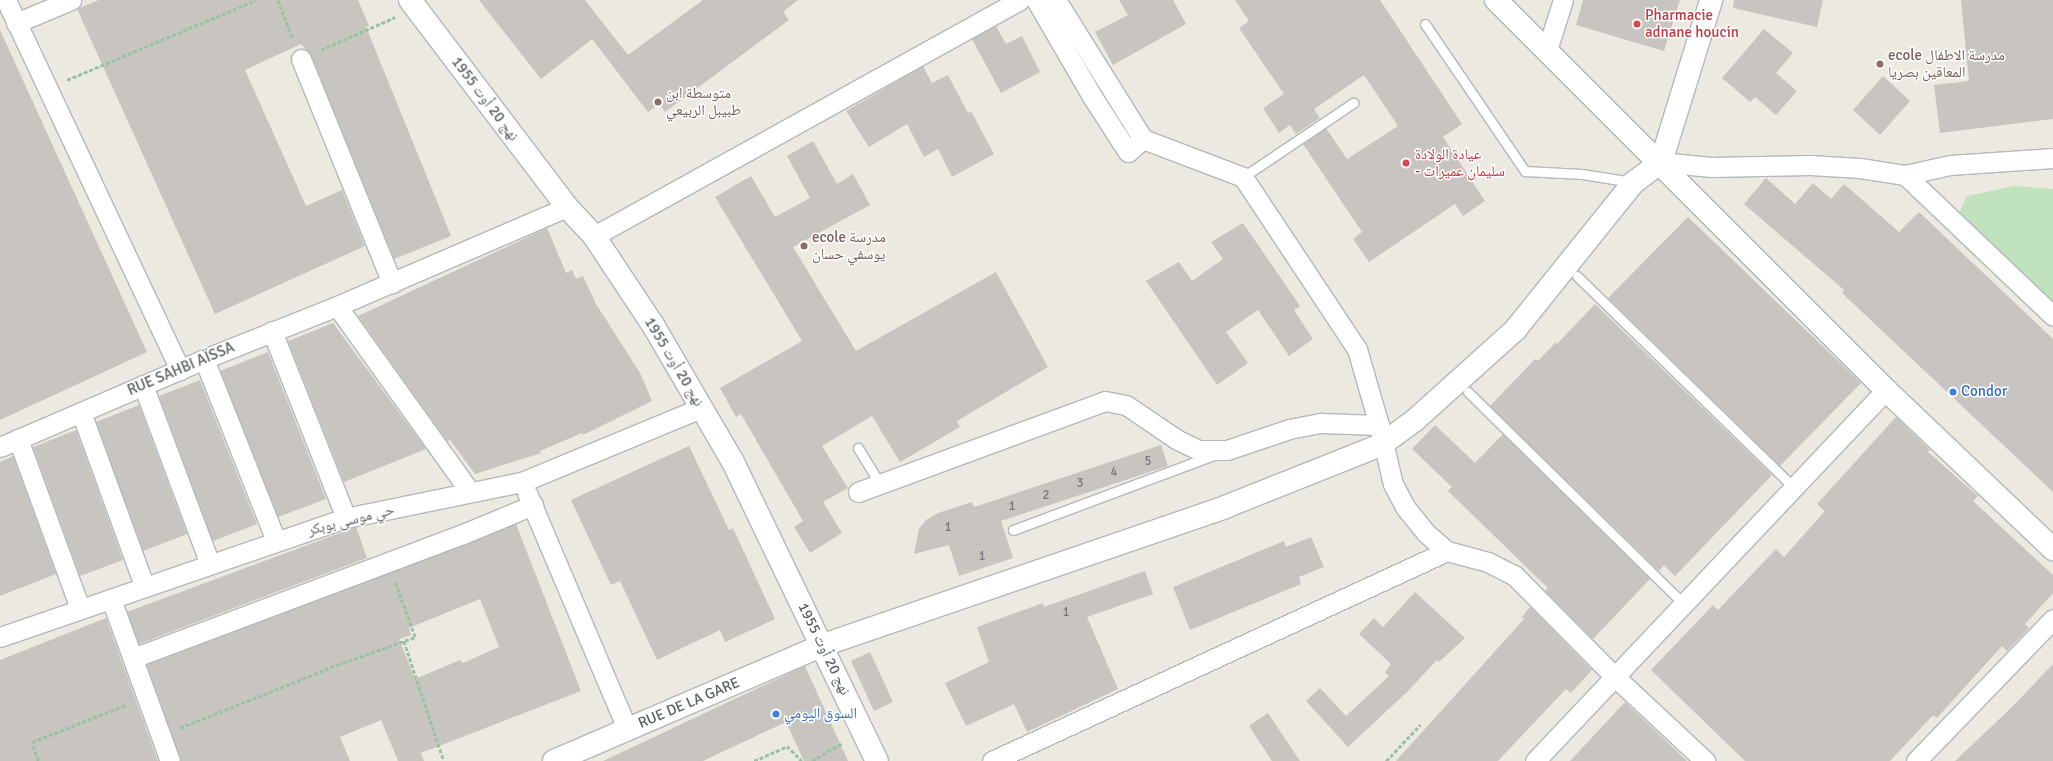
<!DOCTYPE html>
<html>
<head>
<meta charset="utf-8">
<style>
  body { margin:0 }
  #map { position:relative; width:2053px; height:761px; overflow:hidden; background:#ece9e1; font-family:Signika,"Noto Naskh Arabic",sans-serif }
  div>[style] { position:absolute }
  .green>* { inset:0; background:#c0e3be }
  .building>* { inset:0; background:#c8c4bf }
  .path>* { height:2.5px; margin-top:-1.25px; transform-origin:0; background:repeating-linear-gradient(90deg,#98c3a2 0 4px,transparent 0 6px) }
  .roads { filter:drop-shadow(1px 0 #b4b7bb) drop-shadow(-1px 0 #b4b7bb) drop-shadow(0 1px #b4b7bb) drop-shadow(0 -1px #b4b7bb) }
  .service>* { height:9px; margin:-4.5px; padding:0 4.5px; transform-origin:4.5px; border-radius:4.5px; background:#fff }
  .minor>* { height:19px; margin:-9.5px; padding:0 9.5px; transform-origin:9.5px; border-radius:9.5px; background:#fff }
  .tertiary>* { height:22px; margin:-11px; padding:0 11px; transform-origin:11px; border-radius:11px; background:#fff }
  .secondary>* { height:22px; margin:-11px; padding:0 11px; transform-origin:11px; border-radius:11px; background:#fff }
  .dots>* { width:11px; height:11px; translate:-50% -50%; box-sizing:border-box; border:2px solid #fff; border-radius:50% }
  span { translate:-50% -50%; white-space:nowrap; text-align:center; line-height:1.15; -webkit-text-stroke:3px #fff; paint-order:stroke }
  .number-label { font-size:13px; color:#767879 }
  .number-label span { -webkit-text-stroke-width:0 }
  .health-label { font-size:15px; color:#be3a42 }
  .left { translate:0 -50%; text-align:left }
  .education-label { font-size:15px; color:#785e54 }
  .street-label { font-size:15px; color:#5a5e62 }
  .shop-label { font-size:15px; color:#366cbe }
</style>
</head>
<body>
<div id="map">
  <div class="green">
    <i style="clip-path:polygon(2014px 186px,2053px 189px,2053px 305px,1975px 234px,1959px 213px,1967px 196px)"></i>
  </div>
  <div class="building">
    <i style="clip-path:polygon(99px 0,358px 0,369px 26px,366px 27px,451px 236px,394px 259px,311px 55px,301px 44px,245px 70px,306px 206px,342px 190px,365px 246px,215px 314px,77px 9px)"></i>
    <i style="clip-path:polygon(479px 0,585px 0,628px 55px,703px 0,798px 0,783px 12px,789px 20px,665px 112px,659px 104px,648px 112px,592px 39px,541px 79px)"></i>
    <i style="clip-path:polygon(1119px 0,1173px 0,1186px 24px,1113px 65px,1095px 32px,1128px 15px)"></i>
    <i style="clip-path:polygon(1235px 0,1380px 0,1462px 124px,1443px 137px,1485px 201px,1463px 216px,1455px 204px,1369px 262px,1353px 239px,1362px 232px,1303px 144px,1326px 128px,1347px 159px,1398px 126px,1364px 75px,1314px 109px,1320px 118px,1296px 134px,1290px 125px,1279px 133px,1263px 108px,1284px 94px,1239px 28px,1249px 21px)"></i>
    <i style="clip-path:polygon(1583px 0,1680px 0,1664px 51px,1576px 25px)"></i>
    <i style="clip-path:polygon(1734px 0,1823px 0,1817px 27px,1733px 8px)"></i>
    <i style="clip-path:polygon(1961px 0,2053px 0,2053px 119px,1940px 133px,1934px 85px,1969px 81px)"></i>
    <i style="clip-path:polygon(996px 26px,1006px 44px,1022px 36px,1040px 72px,1001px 93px,972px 39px)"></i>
    <i style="clip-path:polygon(1764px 29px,1793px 53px,1776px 73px,1797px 91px,1776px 115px,1755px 97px,1750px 102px,1722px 78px)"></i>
    <i style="clip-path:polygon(0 30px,147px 352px,0 420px)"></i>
    <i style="clip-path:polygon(923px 66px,932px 83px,948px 75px,968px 113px,971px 111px,994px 154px,952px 177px,938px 149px,924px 157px,907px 124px,869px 147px,846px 111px)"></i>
    <i style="clip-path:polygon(1883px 76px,1910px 101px,1880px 135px,1853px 110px)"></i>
    <i style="clip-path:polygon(813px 141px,837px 184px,853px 174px,870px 205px,793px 247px,856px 351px,996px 272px,1048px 367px,957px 421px,960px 427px,900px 462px,872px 416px,822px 446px,848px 488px,823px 502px,842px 533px,810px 553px,794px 527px,803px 521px,741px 414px,736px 417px,720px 388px,802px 341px,715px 197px,751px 176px,775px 217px,810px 198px,787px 156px)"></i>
    <i style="clip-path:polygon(1766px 178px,1795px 204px,1813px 183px,1831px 199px,1844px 184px,1899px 232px,1919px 212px,2053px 339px,2053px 492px,1842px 293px,1844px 290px,1744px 204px)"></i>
    <i style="clip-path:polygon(1688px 217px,1861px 383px,1780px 466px,1608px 298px)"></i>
    <i style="clip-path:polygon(1243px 223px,1300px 306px,1294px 310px,1313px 339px,1289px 356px,1258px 310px,1226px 332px,1248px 363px,1217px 385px,1146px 281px,1179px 262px,1192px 281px,1223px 259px,1211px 242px)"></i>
    <i style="clip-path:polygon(547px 228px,566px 273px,572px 270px,576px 279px,583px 276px,596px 304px,640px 373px,652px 401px,583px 435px,582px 433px,540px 451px,541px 453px,475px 474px,450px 440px,447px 441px,358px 316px)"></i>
    <i style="clip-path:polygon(1595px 304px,1772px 475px,1675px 576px,1664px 565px,1659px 571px,1490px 406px,1535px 359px,1538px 361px,1556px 342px,1557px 344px)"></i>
    <i style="clip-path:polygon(333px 323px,426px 449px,344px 482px,288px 341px)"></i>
    <i style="clip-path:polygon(268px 352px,326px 499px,278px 517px,220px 371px)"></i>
    <i style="clip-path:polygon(200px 380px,257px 524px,213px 541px,159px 396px)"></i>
    <i style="clip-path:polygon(139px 405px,187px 534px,143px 551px,96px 422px)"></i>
    <i style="clip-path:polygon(1896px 417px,1930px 450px,1928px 452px,1978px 496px,1973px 501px,2053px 575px,2053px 593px,2025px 624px,2029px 628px,2007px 651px,2002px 646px,1937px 718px,1933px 715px,1890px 761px,1745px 761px,1651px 670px,1713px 605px,1718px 610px,1776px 549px,1784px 557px,1825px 511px,1817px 504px)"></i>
    <i style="clip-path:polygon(1435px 425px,1475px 463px,1503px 434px,1650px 579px,1593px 639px,1545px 591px,1548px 588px,1448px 491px,1452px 487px,1412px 449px)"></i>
    <i style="clip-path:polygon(76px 430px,123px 560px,80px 576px,33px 447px)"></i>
    <i style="clip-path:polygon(1161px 445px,1168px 466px,1001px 521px,1013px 558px,959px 576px,949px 545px,914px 554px,919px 529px,926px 520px,938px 513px,972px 502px,974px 507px)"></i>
    <i style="clip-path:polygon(689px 446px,729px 530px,733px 528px,775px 619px,725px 642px,720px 630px,657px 660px,620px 581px,611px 585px,571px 500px)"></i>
    <i style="clip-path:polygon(13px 456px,56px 574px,0 596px,0 462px)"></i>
    <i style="clip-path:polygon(evenodd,516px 524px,581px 691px,421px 753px,424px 761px,398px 761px,381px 720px,340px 737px,350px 761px,181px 761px,147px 665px,516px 524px,480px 599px,499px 647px,463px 663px,460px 660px,415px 679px,399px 639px,411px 635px,409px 628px,480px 599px)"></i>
    <i style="clip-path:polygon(356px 527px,367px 558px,139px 644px,127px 612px)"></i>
    <i style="clip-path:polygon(1311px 537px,1324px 567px,1299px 577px,1301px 584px,1190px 630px,1173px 587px,1284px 541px,1286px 547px)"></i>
    <i style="clip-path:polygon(1145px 571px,1153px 594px,1087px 617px,1118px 689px,1027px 732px,1014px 704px,966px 726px,945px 683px,989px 662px,977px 627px,1043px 603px,1044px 607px)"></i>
    <i style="clip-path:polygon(1415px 592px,1465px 638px,1439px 662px,1437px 660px,1407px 692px,1348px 747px,1306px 701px,1320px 688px,1346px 716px,1389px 676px,1385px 672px,1391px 664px,1359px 634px,1374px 618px,1383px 627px)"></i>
    <i style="clip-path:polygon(1530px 607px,1592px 670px,1571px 693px,1566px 689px,1498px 761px,1396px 761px,1524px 619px,1522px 617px)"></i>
    <i style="clip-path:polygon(106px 618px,158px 761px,0 761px,0 660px)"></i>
    <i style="clip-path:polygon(870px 652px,893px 702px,874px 711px,851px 661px)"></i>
    <i style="clip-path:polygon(2053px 664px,2053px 761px,1955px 761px,2011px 708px)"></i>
    <i style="clip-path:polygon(805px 666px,848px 761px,804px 761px,786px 722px,703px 761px,603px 761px)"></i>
    <i style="clip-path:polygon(1625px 702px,1667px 742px,1687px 761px,1570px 761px)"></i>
    <i style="clip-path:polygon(1268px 713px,1300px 761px,1272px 761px,1249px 726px)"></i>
  </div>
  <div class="path">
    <i style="left:278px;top:0;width:42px;rotate:69deg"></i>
    <i style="left:321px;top:50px;width:81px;rotate:-24deg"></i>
    <i style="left:67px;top:80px;width:205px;rotate:-22.9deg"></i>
    <i style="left:404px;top:641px;width:126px;rotate:71.6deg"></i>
    <i style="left:180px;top:728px;width:169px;rotate:-21.9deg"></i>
    <i style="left:337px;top:665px;width:83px;rotate:-19.7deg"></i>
    <i style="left:415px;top:637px;width:59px;rotate:-110deg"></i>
    <i style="left:38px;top:761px;width:20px;rotate:-108deg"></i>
    <i style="left:32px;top:742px;width:101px;rotate:-21.5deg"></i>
    <i style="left:754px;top:761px;width:36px;rotate:-24deg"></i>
    <i style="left:787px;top:746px;width:21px;rotate:45deg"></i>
    <i style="left:812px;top:761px;width:35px;rotate:-31deg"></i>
    <i style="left:1386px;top:761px;width:50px;rotate:-46.6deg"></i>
  </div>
  <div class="roads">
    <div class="service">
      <i style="left:1425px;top:24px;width:178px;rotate:55.8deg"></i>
      <i style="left:1525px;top:171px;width:57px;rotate:3deg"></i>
      <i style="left:1582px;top:174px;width:51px;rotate:9.1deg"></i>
      <i style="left:1243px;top:177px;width:133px;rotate:-33.9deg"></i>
      <i style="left:1577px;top:276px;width:302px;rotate:44.3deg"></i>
      <i style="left:1468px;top:392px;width:301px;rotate:44.5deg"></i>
      <i style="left:858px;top:448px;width:42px;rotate:58.6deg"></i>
      <i style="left:1013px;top:530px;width:215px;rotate:-20.5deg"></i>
    </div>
    <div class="minor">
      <i style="left:6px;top:0;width:409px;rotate:64.8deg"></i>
      <i style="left:1036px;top:0;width:113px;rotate:59.8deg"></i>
      <i style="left:1093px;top:98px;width:64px;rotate:57.1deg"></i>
      <i style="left:1128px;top:152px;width:20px;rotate:-41deg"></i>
      <i style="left:1056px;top:0;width:164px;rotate:58deg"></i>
      <i style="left:1143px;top:139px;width:107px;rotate:20.8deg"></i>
      <i style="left:1243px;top:177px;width:206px;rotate:56.5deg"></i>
      <i style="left:1357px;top:349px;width:79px;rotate:73.9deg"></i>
      <i style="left:1379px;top:425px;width:61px;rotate:76.7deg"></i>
      <i style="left:1393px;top:484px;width:26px;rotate:62deg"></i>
      <i style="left:1405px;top:507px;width:33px;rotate:51deg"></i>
      <i style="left:1426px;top:533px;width:28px;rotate:41deg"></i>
      <i style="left:1447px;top:551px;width:42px;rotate:15deg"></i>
      <i style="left:1488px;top:562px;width:29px;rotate:27deg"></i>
      <i style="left:1514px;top:575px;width:142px;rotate:45.3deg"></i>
      <i style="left:1614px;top:676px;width:125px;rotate:43deg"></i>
      <i style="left:16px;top:23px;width:60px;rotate:-22.7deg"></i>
      <i style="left:1547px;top:50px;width:52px;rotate:-72.3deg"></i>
      <i style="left:301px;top:59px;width:242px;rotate:67.9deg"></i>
      <i style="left:1661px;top:162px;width:50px;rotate:5.7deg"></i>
      <i style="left:1711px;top:167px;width:99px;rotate:-1.2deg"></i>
      <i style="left:1810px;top:165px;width:50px;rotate:3.4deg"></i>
      <i style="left:1860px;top:168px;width:46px;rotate:8.8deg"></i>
      <i style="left:1905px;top:175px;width:46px;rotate:-12.5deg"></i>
      <i style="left:1950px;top:165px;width:103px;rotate:-3.9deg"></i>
      <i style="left:1905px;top:175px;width:204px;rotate:43.6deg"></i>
      <i style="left:594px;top:236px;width:487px;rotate:-29deg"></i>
      <i style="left:337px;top:306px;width:229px;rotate:54.4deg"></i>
      <i style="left:272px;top:331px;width:201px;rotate:68.4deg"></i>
      <i style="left:204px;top:359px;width:196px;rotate:68.4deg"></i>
      <i style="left:143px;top:385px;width:191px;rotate:69.5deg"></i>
      <i style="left:81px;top:412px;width:184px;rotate:70deg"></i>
      <i style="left:18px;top:439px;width:180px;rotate:69.9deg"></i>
      <i style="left:0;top:447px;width:222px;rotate:-23.3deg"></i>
      <i style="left:204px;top:359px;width:143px;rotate:-21.7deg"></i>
      <i style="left:337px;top:306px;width:250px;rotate:-23.3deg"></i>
      <i style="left:858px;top:492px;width:263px;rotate:-20.2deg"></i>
      <i style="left:1105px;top:401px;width:21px;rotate:11deg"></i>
      <i style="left:1126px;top:405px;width:60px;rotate:34.2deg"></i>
      <i style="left:1176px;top:439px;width:25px;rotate:26deg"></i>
      <i style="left:1199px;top:450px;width:28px"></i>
      <i style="left:1227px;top:450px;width:65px;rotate:-18.7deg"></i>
      <i style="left:1289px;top:429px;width:33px;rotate:-11deg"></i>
      <i style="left:1321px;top:423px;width:58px;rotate:2deg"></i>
      <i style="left:527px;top:493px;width:256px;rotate:67deg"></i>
      <i style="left:111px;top:599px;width:172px;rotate:70deg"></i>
      <i style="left:0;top:637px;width:366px;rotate:-19deg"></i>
      <i style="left:346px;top:518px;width:180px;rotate:-11.6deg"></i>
      <i style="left:522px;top:482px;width:194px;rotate:-22.5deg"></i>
      <i style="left:133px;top:658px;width:353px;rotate:-20.6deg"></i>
      <i style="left:463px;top:534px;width:76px;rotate:-22.5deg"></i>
      <i style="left:992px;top:761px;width:501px;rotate:-24.78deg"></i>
      <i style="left:1535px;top:761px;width:511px;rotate:-46.59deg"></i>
      <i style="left:1916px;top:761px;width:197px;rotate:-46deg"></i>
    </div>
    <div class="tertiary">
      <i style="left:1496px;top:0;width:552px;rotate:45deg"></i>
      <i style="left:1886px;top:390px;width:231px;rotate:43.6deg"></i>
      <i style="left:554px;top:761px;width:293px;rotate:-23.3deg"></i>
      <i style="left:823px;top:645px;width:425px;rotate:-18.9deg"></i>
      <i style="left:1225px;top:507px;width:168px;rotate:-21.7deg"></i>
      <i style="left:1381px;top:445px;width:42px;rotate:-36.3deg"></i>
      <i style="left:1415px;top:420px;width:135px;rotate:-42deg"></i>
      <i style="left:1515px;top:330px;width:189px;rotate:-51.2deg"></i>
      <i style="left:1633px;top:183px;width:35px;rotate:-37deg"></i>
      <i style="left:1661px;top:162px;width:170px;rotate:-72.8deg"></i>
    </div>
    <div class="secondary">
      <i style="left:410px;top:0;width:260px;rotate:52.8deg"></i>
      <i style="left:567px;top:207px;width:40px;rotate:47deg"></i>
      <i style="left:594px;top:236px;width:107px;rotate:56.5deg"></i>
      <i style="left:653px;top:325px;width:156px;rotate:59.7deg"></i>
      <i style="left:732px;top:460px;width:334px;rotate:64.3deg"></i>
    </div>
  </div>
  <div class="dots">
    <i style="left:1637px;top:24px;background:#e0444e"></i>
    <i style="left:1880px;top:64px;background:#8d6e63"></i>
    <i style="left:658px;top:102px;background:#8d6e63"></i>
    <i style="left:1406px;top:163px;background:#e0444e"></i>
    <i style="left:804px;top:246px;background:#8d6e63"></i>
    <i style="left:1953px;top:392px;background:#3f7fe0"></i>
    <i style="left:776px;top:714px;background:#3f7fe0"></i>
  </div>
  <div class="number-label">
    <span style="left:1148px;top:461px">5</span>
    <span style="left:1114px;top:472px">4</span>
    <span style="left:1080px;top:483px">3</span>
    <span style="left:1046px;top:495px">2</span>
    <span style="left:1012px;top:506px">1</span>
    <span style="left:948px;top:527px">1</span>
    <span style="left:982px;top:556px">1</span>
    <span style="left:1066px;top:612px">1</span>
  </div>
  <div class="health-label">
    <span class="left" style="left:1645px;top:24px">Pharmacie<br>adnane houcin</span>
    <span class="left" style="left:1415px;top:163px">عيادة الولادة<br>- سليمان عميرات</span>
  </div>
  <div class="education-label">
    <span class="left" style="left:1888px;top:64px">ecole مدرسة الاطفال<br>المعاقين بصريا</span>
    <span class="left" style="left:666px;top:102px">متوسطة ابن<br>طبيبل الربيعي</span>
    <span class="left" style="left:812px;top:246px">ecole مدرسة<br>يوسفي حسان</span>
  </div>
  <div class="street-label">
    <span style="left:485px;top:99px;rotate:53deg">نهج 20 أوت 1955</span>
    <span style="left:674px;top:362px;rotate:59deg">نهج 20 أوت 1955</span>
    <span style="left:181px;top:369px;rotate:-23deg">RUE SAHBI AÏSSA</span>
    <span style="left:351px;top:520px;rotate:-14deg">حي موسى بوبكر</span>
    <span style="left:824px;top:649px;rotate:64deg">نهج 20 أوت 1955</span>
    <span style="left:689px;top:703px;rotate:-23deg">RUE DE LA GARE</span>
  </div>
  <div class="shop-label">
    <span class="left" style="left:1961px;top:392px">Condor</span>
    <span class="left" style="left:784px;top:714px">السوق اليومي</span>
  </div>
</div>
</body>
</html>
